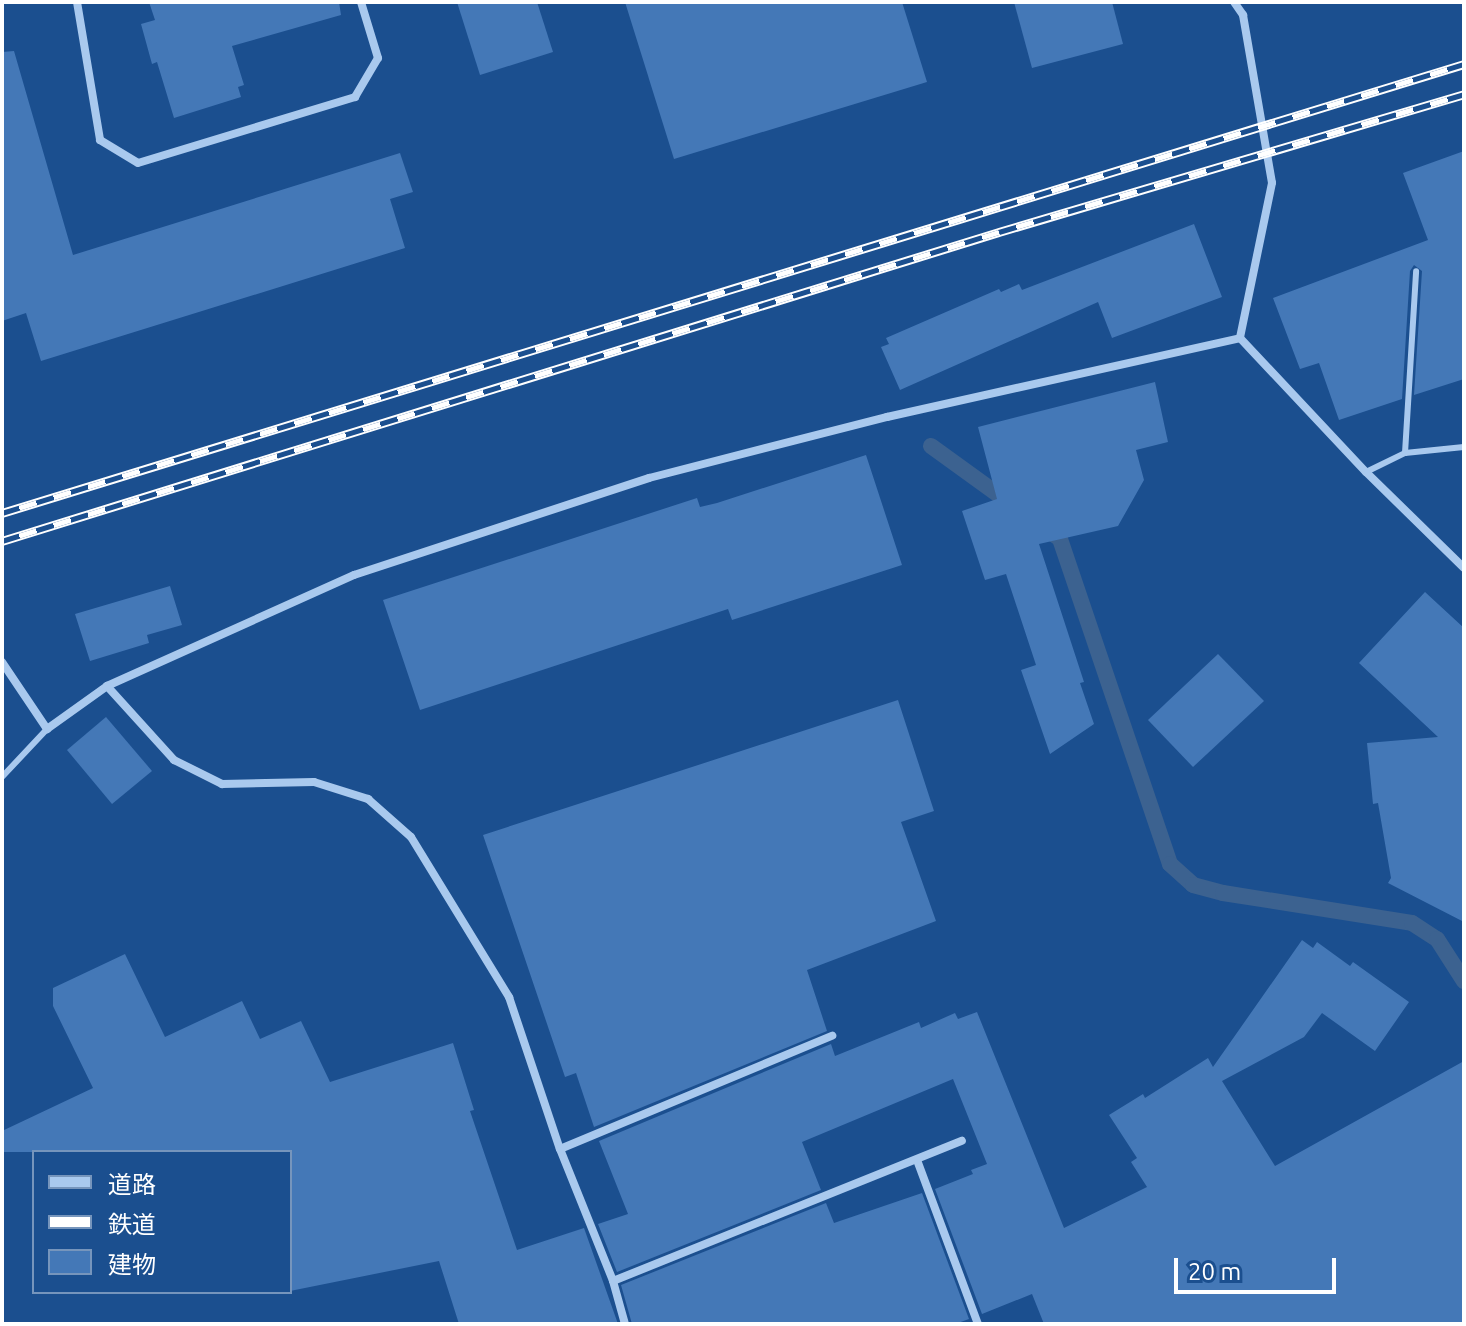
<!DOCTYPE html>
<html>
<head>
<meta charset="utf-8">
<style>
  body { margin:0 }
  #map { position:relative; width:1466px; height:1326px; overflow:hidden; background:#1b4f8f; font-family:Ubuntu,"Noto Sans JP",sans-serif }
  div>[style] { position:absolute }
  .stream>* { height:16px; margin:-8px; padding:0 8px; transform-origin:8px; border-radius:8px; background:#3c6290 }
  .building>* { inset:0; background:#4478b7 }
  .lane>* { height:6px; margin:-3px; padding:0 3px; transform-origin:3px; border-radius:3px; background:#a9c9ee }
  .street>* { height:8px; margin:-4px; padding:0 4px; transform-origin:4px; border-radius:4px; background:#a9c9ee }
  .rail>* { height:9px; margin-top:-4.5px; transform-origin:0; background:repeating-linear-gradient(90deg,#1b4f8f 0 18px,#fff 0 36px); box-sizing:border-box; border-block:2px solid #fff }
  span { translate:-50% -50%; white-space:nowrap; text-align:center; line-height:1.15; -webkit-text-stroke:8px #1b4f8f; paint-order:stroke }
  .frame { position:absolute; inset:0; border:4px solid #fff; pointer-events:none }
  .legend { position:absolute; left:32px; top:1150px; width:260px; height:144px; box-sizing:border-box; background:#1b4f8f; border:2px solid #7695bc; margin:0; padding:10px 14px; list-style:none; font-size:24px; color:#fff }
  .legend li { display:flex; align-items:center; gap:16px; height:40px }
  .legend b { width:40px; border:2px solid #7695bc }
  .scale { position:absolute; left:1174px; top:1258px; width:162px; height:36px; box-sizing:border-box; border:4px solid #fff; border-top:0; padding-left:10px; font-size:24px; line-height:28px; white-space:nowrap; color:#fff; -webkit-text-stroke:6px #1b4f8f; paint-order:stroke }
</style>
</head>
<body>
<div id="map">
  <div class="stream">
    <i style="left:931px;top:446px;width:99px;rotate:35.9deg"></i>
    <i style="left:1043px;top:527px;width:21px;rotate:35deg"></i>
    <i style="left:1060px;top:539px;width:343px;rotate:71.3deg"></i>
    <i style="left:1170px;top:864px;width:31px;rotate:42deg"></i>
    <i style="left:1193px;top:885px;width:31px;rotate:15deg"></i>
    <i style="left:1223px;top:893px;width:191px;rotate:9deg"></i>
    <i style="left:1412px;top:923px;width:30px;rotate:33deg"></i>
    <i style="left:1437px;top:939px;width:50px;rotate:57.3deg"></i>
  </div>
  <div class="building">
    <i style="clip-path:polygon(149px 2px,339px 2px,341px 15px,232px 46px,244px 85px,238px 87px,241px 97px,174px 118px,157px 62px,152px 64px,141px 24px,155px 20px)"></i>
    <i style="clip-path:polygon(457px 2px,537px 2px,553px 52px,480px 75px)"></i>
    <i style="clip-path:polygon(625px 2px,902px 2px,927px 82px,674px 159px)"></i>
    <i style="clip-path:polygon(1014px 2px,1112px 2px,1123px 44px,1032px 68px)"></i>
    <i style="clip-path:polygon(14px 51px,73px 255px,400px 153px,413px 192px,390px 199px,405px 248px,41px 361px,26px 313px,2px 321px,2px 52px)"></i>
    <i style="clip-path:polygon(1464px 151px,1464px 379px,1414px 395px,1422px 271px,1414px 265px,1410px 271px,1402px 399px,1339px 420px,1319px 363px,1300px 369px,1273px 298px,1428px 240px,1403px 173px)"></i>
    <i style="clip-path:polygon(1194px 224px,1222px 297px,1112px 338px,1098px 302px,900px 390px,881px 347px,889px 344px,886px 338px,999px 289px,1001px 292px,1019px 284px,1022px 290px)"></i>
    <i style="clip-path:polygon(1155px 382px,1168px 442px,1136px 450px,1144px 480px,1118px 526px,1039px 544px,1084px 682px,1080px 683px,1094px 724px,1050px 754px,1021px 670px,1036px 665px,1006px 574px,985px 580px,962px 511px,997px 499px,978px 427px)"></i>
    <i style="clip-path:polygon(866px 455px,902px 565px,732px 620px,728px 609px,420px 710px,383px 600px,697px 498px,700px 507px,717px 503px)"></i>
    <i style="clip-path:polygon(170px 586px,182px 625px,147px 635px,149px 643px,90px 661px,75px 614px)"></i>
    <i style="clip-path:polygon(1425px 592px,1464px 628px,1464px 922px,1388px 883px,1391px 878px,1378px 803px,1373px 804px,1367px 743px,1438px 737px,1359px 663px)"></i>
    <i style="clip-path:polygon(1218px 654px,1264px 701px,1193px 767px,1148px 720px)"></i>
    <i style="clip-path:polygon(898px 700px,934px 811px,901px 822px,936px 921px,807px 970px,827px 1031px,594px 1127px,576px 1073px,565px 1077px,483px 835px)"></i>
    <i style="clip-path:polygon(106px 717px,152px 771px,112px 804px,67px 750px)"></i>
    <i style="clip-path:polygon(1302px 940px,1313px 948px,1317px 942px,1350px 966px,1353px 962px,1409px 1002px,1375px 1051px,1322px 1013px,1304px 1037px,1222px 1081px,1275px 1166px,1464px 1061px,1464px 1324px,1044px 1324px,1032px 1294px,982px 1314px,935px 1189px,973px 1174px,971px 1170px,987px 1164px,953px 1079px,802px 1142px,821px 1190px,617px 1272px,598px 1224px,628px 1214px,599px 1141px,831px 1044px,835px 1056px,919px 1022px,921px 1028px,955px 1013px,958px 1019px,977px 1012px,1064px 1228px,1147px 1187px,1131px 1162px,1137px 1158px,1109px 1115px,1143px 1094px,1145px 1098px,1208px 1058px,1213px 1067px)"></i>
    <i style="clip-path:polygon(125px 954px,165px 1037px,242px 1001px,260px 1039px,301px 1021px,330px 1082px,453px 1043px,474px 1110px,470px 1111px,517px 1250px,584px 1228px,618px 1324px,459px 1324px,439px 1261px,290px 1291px,290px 1152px,2px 1152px,2px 1131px,93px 1088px,53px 1006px,53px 988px)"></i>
    <i style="clip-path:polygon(922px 1193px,969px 1319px,955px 1324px,632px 1324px,621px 1285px,826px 1203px,834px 1223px)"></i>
  </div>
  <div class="lane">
    <i style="left:1405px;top:453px;width:182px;rotate:-86.5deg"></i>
    <i style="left:1366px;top:472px;width:43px;rotate:-26deg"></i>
    <i style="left:1405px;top:453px;width:59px;rotate:-5.8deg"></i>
    <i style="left:2px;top:777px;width:66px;rotate:-46.8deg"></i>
  </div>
  <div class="street">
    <i style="left:77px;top:2px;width:140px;rotate:80.5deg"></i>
    <i style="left:100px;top:140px;width:44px;rotate:31.2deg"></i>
    <i style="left:138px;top:163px;width:227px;rotate:-16.9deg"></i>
    <i style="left:355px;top:97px;width:45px;rotate:-59.5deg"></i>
    <i style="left:378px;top:58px;width:59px;rotate:-106.9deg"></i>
    <i style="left:1234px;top:2px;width:16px;rotate:55deg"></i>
    <i style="left:1243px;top:15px;width:170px;rotate:80.2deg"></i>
    <i style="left:1272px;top:183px;width:158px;rotate:101.7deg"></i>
    <i style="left:1240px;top:338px;width:184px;rotate:46.8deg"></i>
    <i style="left:1366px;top:472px;width:137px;rotate:44.4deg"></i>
    <i style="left:2px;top:662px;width:81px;rotate:56.1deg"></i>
    <i style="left:47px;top:729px;width:74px;rotate:-35.6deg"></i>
    <i style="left:107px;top:686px;width:100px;rotate:47.8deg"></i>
    <i style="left:174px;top:760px;width:54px;rotate:26.6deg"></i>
    <i style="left:222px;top:784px;width:92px;rotate:-1.2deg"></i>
    <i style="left:314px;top:782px;width:57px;rotate:17.5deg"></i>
    <i style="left:368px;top:799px;width:57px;rotate:41.5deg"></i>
    <i style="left:411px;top:837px;width:188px;rotate:58.5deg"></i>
    <i style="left:509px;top:997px;width:160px;rotate:71.5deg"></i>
    <i style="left:560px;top:1149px;width:142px;rotate:68.1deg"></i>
    <i style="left:613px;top:1281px;width:45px;rotate:74.4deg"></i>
    <i style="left:107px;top:686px;width:271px;rotate:-24.2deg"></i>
    <i style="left:354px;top:575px;width:311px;rotate:-18.2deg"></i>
    <i style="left:649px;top:478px;width:246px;rotate:-14.4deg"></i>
    <i style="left:887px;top:417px;width:362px;rotate:-12.6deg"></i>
    <i style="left:560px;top:1149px;width:295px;rotate:-22.6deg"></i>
    <i style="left:917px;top:1160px;width:175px;rotate:69.6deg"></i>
    <i style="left:613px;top:1281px;width:376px;rotate:-21.9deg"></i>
  </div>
  <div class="rail">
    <i style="left:2px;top:513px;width:1529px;rotate:-17.07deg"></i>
    <i style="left:2px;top:541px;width:1044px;rotate:-17.22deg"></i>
    <i style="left:999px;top:232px;width:485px;rotate:-16.5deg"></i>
  </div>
  <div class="frame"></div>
  <ul class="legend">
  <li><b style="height:10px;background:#a9c9ee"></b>道路</li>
  <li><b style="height:10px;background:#fff"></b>鉄道</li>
  <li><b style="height:22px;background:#4478b7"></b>建物</li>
  </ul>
  <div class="scale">20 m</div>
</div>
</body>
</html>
